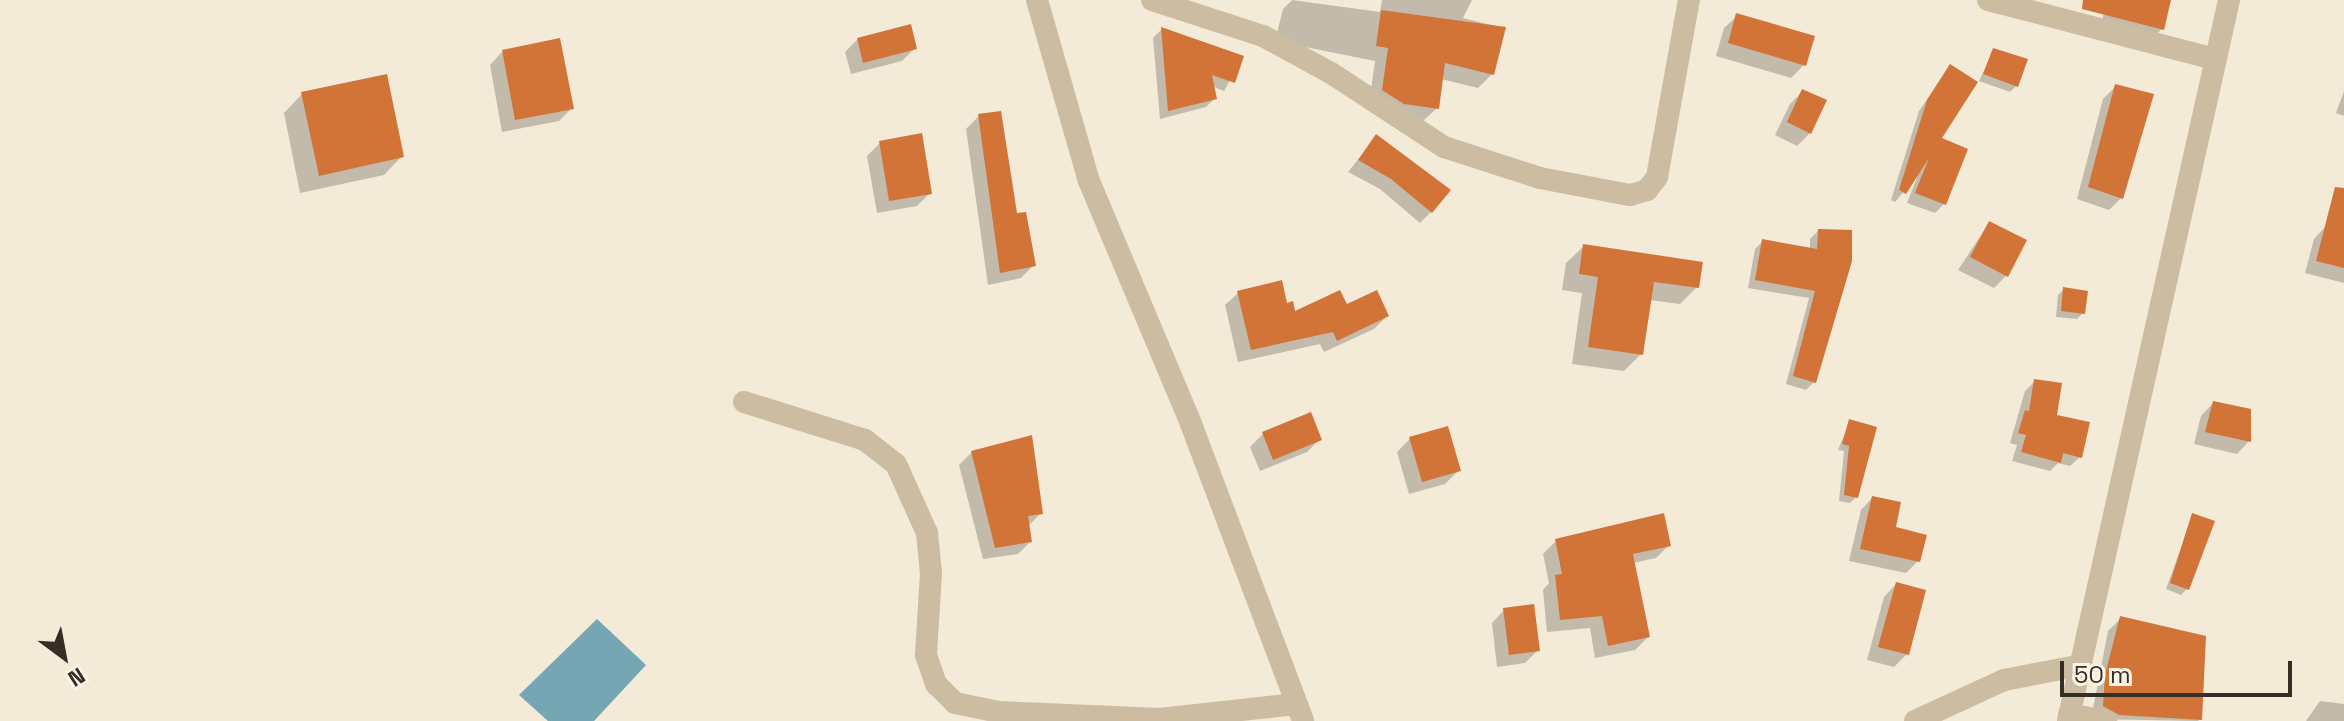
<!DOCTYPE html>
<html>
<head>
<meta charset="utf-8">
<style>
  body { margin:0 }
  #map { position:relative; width:2344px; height:721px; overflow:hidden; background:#f3ead7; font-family:"Space Grotesk",sans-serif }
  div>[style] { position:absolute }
  .water>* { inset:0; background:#74a7b3 }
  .shadow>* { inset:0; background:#0003 }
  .building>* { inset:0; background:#d27337 }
  .minor>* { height:22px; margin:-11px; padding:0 11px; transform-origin:11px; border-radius:11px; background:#ccbca2 }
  span { translate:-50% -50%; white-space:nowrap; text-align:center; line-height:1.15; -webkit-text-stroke:6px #fbf4e4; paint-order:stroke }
  .north { position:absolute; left:24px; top:617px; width:80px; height:80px; -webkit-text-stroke:6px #fbf4e4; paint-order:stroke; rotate:148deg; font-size:22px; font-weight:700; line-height:32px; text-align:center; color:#362d25 }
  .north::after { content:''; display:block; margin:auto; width:28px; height:36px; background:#362d25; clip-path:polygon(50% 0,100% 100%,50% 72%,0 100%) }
  .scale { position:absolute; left:2060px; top:661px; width:232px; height:36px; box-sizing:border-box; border:4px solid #362d25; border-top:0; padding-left:10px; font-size:24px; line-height:28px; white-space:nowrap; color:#362d25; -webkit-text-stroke:6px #fbf4e4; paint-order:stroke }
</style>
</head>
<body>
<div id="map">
  <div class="water">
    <i style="clip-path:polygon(597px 619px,646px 665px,594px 721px,548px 721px,519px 695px)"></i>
  </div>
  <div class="shadow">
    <i style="clip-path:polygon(1292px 0,1380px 12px,1382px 0,1472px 0,1463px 18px,1504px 28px,1492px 74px,1478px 88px,1441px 79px,1437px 108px,1423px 121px,1369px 103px,1375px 61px,1275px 41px,1283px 9px)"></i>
    <i style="clip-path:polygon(2107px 0,2169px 0,2162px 29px,2149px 41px,2100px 29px)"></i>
    <i style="clip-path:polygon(1737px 16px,1804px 65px,1791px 78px,1716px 56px,1724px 28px)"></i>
    <i style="clip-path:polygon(1161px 30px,1242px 58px,1224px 91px,1212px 86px,1215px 98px,1206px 107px,1160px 119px,1153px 38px)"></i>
    <i style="clip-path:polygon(858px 39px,915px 48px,902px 61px,851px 74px,845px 52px)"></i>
    <i style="clip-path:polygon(1994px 50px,2016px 86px,2010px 92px,1979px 81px)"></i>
    <i style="clip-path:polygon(502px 52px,572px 108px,559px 121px,502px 132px,490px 65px)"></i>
    <i style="clip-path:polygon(1950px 66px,1939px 139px,1945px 203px,1935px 213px,1907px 203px,1918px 175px,1895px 202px,1891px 200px,1919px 111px)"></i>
    <i style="clip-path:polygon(2116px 86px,2121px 198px,2109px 210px,2077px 199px,2103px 99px)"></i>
    <i style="clip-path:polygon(1803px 91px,1810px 133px,1797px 146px,1775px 135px,1790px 104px)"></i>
    <i style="clip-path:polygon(2344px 91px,2344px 116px,2336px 113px)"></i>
    <i style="clip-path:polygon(302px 94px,402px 156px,384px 175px,300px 193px,284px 113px)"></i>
    <i style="clip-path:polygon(979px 116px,1034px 265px,1021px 278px,988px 285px,966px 129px)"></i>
    <i style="clip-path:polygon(1376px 137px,1431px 212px,1420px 223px,1380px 189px,1348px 172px)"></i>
    <i style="clip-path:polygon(880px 143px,930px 193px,917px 206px,877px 213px,867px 156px)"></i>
    <i style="clip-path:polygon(1989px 223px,2007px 275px,1994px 288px,1958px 270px)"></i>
    <i style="clip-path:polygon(2326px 226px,2344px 230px,2344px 283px,2305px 273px,2314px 239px)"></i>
    <i style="clip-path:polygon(1818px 231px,1814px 382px,1806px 390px,1786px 384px,1809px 298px,1748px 288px,1755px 249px,1763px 241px,1810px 250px,1810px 239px)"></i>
    <i style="clip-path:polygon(1584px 246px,1697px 287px,1680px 304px,1649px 300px,1641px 354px,1624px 371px,1572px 364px,1582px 293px,1562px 290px,1566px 263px)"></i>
    <i style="clip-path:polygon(2064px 289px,2083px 313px,2077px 319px,2056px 317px,2058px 295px)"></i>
    <i style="clip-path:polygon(1238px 293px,1286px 305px,1294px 314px,1346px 307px,1387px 316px,1374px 329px,1324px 352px,1320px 344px,1238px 362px,1225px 305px)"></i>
    <i style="clip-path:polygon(2034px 382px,2080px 457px,2070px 466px,2058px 463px,2050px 471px,2012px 461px,2017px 445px,2010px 443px,2025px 391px)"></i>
    <i style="clip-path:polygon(2213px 403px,2249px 441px,2237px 454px,2194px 444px,2201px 416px)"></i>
    <i style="clip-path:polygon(1850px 421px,1856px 497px,1850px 503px,1839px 501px,1844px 451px,1838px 450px)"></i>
    <i style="clip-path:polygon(1263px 434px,1320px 439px,1307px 452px,1260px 471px,1250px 447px)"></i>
    <i style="clip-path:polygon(1410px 439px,1458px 471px,1445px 484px,1409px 494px,1397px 452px)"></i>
    <i style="clip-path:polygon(972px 452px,1041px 513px,1028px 526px,1030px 542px,1018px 554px,983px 559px,959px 465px)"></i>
    <i style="clip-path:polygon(1872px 498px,1918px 561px,1906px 573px,1849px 561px,1861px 510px)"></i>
    <i style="clip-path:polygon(2193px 515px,2187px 589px,2181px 595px,2166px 589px)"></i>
    <i style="clip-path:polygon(1556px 541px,1669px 545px,1656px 558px,1633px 563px,1648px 637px,1635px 650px,1595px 658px,1590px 628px,1547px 632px,1543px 590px,1549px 583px,1543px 554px)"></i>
    <i style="clip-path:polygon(1896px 584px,1907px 654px,1894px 667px,1867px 660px,1884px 597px)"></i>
    <i style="clip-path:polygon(1504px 610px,1538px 650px,1525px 663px,1497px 667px,1492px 623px)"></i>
    <i style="clip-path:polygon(2121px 618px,2200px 719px,2198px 721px,2091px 719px,2108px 631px)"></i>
    <i style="clip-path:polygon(2320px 701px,2344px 704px,2344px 721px,2306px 721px)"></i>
  </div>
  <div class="building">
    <i style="clip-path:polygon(2083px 0,2171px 0,2164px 30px,2082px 9px)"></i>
    <i style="clip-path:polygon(1381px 10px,1506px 27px,1494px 75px,1445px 63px,1439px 109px,1404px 104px,1382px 90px,1388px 48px,1376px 46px)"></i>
    <i style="clip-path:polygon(1736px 13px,1815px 36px,1806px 66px,1728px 43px)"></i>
    <i style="clip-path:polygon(911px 24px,917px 49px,863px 63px,857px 38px)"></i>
    <i style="clip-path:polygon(1161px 27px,1244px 56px,1235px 83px,1212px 75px,1217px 99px,1168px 111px)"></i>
    <i style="clip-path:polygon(560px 38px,574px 109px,515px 120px,502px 50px)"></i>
    <i style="clip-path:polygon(1993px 48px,2028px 59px,2018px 87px,1983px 74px)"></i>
    <i style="clip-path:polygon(1950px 64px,1978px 82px,1942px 138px,1968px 149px,1946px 205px,1915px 193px,1929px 158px,1906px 194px,1899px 190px,1927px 100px)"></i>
    <i style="clip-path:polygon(387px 74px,404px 157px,319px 176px,301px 92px)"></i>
    <i style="clip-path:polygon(2115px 84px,2154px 94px,2123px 199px,2088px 187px)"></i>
    <i style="clip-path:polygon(1802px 89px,1827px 100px,1811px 134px,1787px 122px)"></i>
    <i style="clip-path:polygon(1001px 111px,1017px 213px,1026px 212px,1036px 266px,1000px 273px,978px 114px)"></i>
    <i style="clip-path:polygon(922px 133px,932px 194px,889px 201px,879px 141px)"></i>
    <i style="clip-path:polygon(1376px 134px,1451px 190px,1432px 213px,1391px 179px,1358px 160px)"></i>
    <i style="clip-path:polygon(2335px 187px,2344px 188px,2344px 268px,2316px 261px)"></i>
    <i style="clip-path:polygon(1989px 221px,2027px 240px,2008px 277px,1970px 257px)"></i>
    <i style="clip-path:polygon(1818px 229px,1852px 230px,1852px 261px,1816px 383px,1793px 376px,1815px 291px,1755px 280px,1762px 239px,1817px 249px)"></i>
    <i style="clip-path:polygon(1583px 244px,1703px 262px,1699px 288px,1654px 282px,1643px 355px,1588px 347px,1598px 277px,1579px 274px)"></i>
    <i style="clip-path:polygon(1282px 280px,1287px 303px,1293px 301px,1295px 311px,1340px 290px,1347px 304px,1377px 290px,1389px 316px,1337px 341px,1333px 332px,1251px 350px,1237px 291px)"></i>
    <i style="clip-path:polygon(2063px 287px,2088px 291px,2085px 314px,2061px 311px)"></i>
    <i style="clip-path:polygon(2034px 379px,2062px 383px,2057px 415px,2090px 422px,2082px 458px,2063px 453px,2061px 463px,2021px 452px,2026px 435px,2018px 433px,2025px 410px,2029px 411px)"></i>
    <i style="clip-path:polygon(2213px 401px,2251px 409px,2251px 442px,2205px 432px)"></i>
    <i style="clip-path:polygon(1311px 412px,1322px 440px,1273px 460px,1262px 432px)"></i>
    <i style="clip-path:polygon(1849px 419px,1877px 427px,1858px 498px,1844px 495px,1849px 446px,1842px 444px)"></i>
    <i style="clip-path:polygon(1448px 426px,1461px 471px,1422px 482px,1409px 437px)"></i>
    <i style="clip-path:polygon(1032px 435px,1043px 514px,1028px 516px,1032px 542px,995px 548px,971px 451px)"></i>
    <i style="clip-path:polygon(1872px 496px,1901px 502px,1896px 527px,1927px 535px,1920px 562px,1860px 549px)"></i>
    <i style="clip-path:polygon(1664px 513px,1671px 546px,1633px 554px,1650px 637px,1608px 646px,1602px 616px,1560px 620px,1555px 575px,1562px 574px,1555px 539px)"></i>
    <i style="clip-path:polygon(2192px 513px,2215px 521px,2189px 590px,2170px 583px)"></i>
    <i style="clip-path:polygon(1896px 582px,1926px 590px,1909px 655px,1878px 647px)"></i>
    <i style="clip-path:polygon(1534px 604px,1540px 651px,1509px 655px,1503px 608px)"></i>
    <i style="clip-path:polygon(2120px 616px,2206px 636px,2202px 720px,2119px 715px,2103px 706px,2105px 675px)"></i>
  </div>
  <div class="minor">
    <i style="left:1037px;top:0;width:188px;rotate:74deg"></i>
    <i style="left:1089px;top:181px;width:255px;rotate:67.2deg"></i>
    <i style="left:1188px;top:416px;width:326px;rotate:69.3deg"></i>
    <i style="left:1152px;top:0;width:117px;rotate:18deg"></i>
    <i style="left:1263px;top:36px;width:77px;rotate:28.6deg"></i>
    <i style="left:1331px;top:73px;width:135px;rotate:33.2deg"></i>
    <i style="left:1444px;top:147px;width:101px;rotate:17.9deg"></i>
    <i style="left:1540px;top:178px;width:92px;rotate:10.7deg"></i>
    <i style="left:1630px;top:195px;width:18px;rotate:-16deg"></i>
    <i style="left:1647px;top:190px;width:16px;rotate:-52deg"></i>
    <i style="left:1657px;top:177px;width:180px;rotate:-79.8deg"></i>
    <i style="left:1988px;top:0;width:235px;rotate:14.6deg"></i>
    <i style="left:744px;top:402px;width:127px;rotate:17.4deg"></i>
    <i style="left:865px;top:440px;width:39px;rotate:38deg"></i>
    <i style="left:896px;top:464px;width:76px;rotate:65.8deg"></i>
    <i style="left:927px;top:533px;width:40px;rotate:84.3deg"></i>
    <i style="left:931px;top:573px;width:82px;rotate:93.5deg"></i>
    <i style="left:926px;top:655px;width:31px;rotate:71deg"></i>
    <i style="left:936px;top:684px;width:27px;rotate:45deg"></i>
    <i style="left:955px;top:703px;width:45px;rotate:11.6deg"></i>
    <i style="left:999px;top:712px;width:161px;rotate:2.5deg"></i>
    <i style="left:1160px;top:719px;width:137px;rotate:-6.3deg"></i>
    <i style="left:2069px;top:714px;width:38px;rotate:11deg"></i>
    <i style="left:1915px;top:721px;width:98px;rotate:-24.7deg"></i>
    <i style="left:2004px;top:680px;width:74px;rotate:-10.9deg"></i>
    <i style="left:2068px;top:721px;width:739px;rotate:-77.41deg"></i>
  </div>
  <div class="north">N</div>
  <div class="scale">50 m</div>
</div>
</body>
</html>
